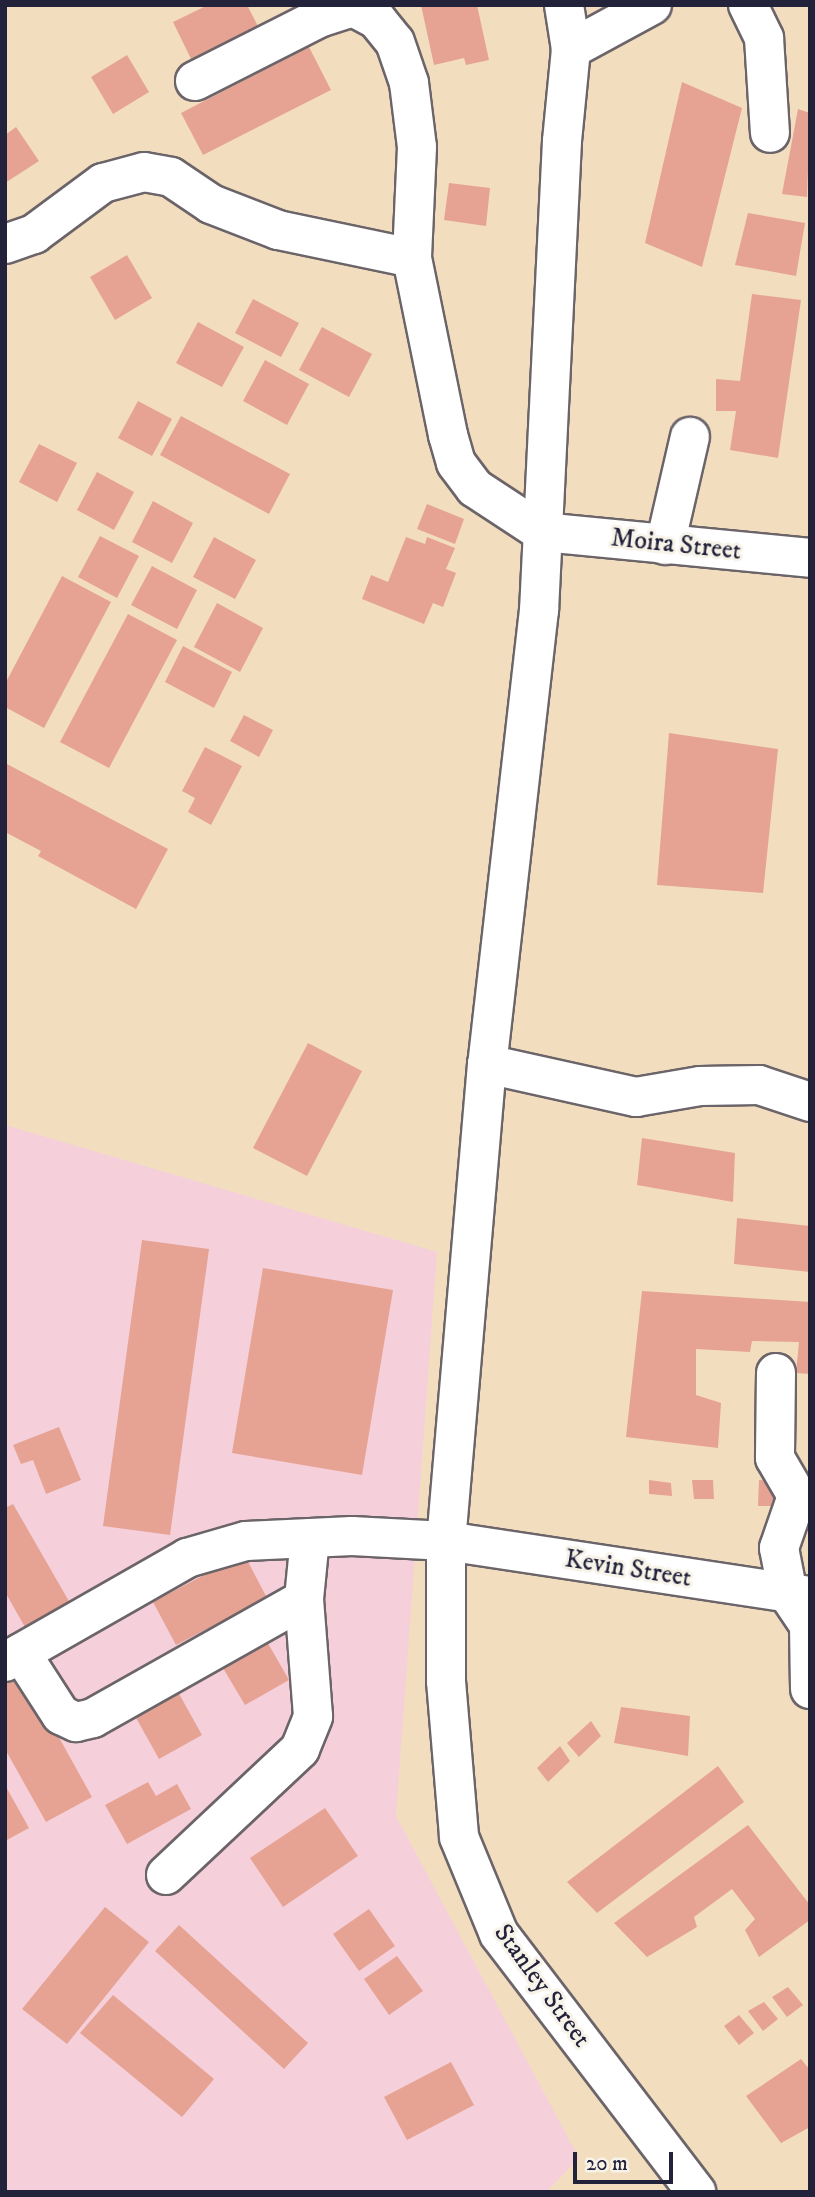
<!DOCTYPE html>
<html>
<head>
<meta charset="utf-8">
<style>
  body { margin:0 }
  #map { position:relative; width:815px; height:2197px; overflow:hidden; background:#f2debf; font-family:"IM FELL DW Pica",serif }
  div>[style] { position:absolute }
  .built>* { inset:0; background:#f5cfda }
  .building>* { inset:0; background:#e6a393 }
  .roads { filter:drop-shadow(2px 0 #6b6469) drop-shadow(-2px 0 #6b6469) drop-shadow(0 2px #6b6469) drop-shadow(0 -2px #6b6469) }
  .minor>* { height:38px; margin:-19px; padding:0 19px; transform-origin:19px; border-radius:19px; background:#fff }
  span { translate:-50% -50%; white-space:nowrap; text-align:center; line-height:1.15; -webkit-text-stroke:6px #f7f3e8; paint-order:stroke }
  .street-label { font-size:26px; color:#22223b }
  .frame { position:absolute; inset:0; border:7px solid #22223b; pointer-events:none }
  .scale { position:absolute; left:573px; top:2152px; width:100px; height:32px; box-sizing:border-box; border:4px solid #22223b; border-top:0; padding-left:9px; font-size:21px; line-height:24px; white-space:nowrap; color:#22223b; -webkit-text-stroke:5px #f7f3e8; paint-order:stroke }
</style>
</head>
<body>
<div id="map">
  <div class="built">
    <i style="clip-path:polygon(5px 1125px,437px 1252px,396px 1816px,579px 2158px,546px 2192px,5px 2192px)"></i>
  </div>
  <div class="building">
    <i style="clip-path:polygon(208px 5px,247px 5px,261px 32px,194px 65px,173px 22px)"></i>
    <i style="clip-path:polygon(421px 5px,477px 5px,489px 60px,466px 65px,464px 58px,434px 65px)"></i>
    <i style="clip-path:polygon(309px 47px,331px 90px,203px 155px,181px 113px)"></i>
    <i style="clip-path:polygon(127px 55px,149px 92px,113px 114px,91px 77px)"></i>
    <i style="clip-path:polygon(682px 82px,742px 108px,702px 267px,645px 243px)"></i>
    <i style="clip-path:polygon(798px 109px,810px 113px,807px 197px,782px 194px)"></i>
    <i style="clip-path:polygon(16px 127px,39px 161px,5px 183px,5px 135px)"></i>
    <i style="clip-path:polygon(449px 183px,490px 188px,486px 226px,444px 220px)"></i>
    <i style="clip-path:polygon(748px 213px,805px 223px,796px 276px,735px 265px)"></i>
    <i style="clip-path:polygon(127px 255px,152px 298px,115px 320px,90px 277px)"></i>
    <i style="clip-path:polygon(752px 294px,801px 300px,778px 458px,730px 450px,736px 411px,716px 411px,716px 379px,740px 381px)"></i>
    <i style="clip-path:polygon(253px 299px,299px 323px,281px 357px,235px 333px)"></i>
    <i style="clip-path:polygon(198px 322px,244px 347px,222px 387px,176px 363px)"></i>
    <i style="clip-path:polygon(322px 327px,372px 354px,349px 397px,299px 370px)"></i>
    <i style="clip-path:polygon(265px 360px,309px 384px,287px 425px,243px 401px)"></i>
    <i style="clip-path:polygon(138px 401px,172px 419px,152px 456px,118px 438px)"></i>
    <i style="clip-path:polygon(181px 416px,290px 474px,269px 514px,160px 455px)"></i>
    <i style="clip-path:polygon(39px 444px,77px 463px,57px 502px,19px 482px)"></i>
    <i style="clip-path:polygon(97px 472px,134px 492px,114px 530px,77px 510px)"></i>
    <i style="clip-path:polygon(153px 501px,193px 523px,172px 563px,132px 542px)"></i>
    <i style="clip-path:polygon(427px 504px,464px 519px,455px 544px,417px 529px)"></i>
    <i style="clip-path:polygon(100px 536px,139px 556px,117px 598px,78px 577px)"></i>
    <i style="clip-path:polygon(214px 537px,256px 560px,235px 599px,193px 577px)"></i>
    <i style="clip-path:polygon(406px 537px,425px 544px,427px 537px,455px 548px,446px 569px,456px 573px,443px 607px,433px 603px,424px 624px,362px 599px,371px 575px,388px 582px)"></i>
    <i style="clip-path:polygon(152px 566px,197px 590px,177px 629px,131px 605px)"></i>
    <i style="clip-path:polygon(62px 576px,111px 602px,44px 728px,5px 707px,5px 684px)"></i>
    <i style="clip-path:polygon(217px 603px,263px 628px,240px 672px,194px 647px)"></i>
    <i style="clip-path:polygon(128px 614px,177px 640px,109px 768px,60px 742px)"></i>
    <i style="clip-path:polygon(183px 646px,232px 672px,214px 708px,165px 682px)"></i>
    <i style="clip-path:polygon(244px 715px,273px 730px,259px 757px,230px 741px)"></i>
    <i style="clip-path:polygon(669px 733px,778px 749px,763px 893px,657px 885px)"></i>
    <i style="clip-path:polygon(205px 747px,242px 766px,211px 825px,188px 812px,195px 798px,182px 791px)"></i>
    <i style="clip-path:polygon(5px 763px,168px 849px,136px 909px,38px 856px,41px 851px,5px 832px)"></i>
    <i style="clip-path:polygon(308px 1043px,362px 1071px,307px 1176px,253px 1148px)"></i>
    <i style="clip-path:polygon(642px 1138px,735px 1153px,733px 1202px,637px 1185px)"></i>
    <i style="clip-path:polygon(737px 1218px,810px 1226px,810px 1272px,734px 1264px)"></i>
    <i style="clip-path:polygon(142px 1240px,209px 1249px,170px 1535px,103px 1526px)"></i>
    <i style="clip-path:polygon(263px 1268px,393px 1290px,362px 1475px,232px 1453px)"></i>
    <i style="clip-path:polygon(642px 1291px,810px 1302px,810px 1374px,796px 1373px,799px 1342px,752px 1341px,750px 1352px,696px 1349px,696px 1395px,721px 1403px,718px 1448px,626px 1437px)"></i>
    <i style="clip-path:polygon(59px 1427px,81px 1480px,46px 1494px,33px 1460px,21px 1464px,13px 1445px)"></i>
    <i style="clip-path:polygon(649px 1480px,671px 1483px,672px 1496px,649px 1494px)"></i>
    <i style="clip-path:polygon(692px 1480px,713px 1480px,714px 1499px,694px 1499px)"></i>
    <i style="clip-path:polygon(759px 1480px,780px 1481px,780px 1506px,758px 1506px)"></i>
    <i style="clip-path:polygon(13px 1504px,70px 1603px,25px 1627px,5px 1592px,5px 1508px)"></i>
    <i style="clip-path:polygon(244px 1554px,267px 1598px,176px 1645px,153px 1602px)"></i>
    <i style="clip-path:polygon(262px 1633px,289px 1680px,245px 1705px,217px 1658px)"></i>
    <i style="clip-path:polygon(21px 1669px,92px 1797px,46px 1822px,5px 1749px,5px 1677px)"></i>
    <i style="clip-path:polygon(173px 1683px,202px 1735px,159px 1759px,130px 1707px)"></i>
    <i style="clip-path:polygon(621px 1707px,690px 1716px,688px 1756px,614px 1743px)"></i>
    <i style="clip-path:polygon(591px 1721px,601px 1736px,579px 1757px,567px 1743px)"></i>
    <i style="clip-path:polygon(560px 1746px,570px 1761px,548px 1782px,537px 1768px)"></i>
    <i style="clip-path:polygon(718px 1766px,744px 1802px,597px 1913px,567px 1882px)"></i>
    <i style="clip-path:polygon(148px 1782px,156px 1796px,177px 1784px,191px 1809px,127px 1844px,105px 1805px)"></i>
    <i style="clip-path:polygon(5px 1785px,29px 1828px,5px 1841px)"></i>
    <i style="clip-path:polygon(325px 1808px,358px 1856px,283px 1907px,250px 1858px)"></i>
    <i style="clip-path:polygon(748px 1825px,810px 1905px,810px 1920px,759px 1957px,745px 1930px,755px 1919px,732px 1889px,694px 1917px,697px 1927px,647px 1957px,614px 1923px)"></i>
    <i style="clip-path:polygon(105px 1907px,149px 1942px,67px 2044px,22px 2009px)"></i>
    <i style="clip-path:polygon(369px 1909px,395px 1946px,359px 1971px,333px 1934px)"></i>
    <i style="clip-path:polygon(179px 1925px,308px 2043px,284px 2069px,155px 1951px)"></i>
    <i style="clip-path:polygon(397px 1956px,423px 1991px,389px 2015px,364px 1979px)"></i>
    <i style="clip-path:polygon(788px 1987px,803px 2005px,787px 2017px,772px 1997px)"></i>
    <i style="clip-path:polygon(113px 1995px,214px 2079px,182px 2117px,80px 2033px)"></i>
    <i style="clip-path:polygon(764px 2002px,778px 2019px,763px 2031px,748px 2011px)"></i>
    <i style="clip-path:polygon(739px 2015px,754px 2033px,739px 2045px,724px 2026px)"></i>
    <i style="clip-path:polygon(801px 2059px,810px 2070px,810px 2127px,781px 2143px,746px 2096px)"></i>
    <i style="clip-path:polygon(451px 2062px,474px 2105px,407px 2140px,384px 2097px)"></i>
  </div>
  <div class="roads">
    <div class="minor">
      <i style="left:564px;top:5px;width:45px;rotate:81deg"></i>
      <i style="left:571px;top:49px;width:92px;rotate:95.6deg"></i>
      <i style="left:562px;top:141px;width:470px;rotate:92.8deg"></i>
      <i style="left:539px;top:610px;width:457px;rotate:96.5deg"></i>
      <i style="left:487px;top:1064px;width:479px;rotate:94.9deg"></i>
      <i style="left:446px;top:1541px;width:140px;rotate:90deg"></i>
      <i style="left:446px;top:1681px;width:157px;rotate:85.2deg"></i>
      <i style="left:459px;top:1837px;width:105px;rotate:67.6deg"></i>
      <i style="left:499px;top:1934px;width:325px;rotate:52.6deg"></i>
      <i style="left:748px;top:5px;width:37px;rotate:64deg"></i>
      <i style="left:764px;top:38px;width:95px;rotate:86.4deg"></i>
      <i style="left:571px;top:49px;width:92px;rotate:-28.5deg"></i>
      <i style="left:195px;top:81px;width:139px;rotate:-26.9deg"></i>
      <i style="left:319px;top:18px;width:36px;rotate:-18deg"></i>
      <i style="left:353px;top:7px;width:27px;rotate:28deg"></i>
      <i style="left:377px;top:20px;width:28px;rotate:51deg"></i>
      <i style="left:395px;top:42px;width:43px;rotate:71.1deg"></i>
      <i style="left:409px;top:83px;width:64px;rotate:82.9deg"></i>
      <i style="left:417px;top:147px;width:111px;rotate:92.6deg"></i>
      <i style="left:5px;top:244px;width:31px;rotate:-19deg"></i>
      <i style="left:34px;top:234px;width:86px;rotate:-36.5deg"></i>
      <i style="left:103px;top:183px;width:42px;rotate:-15deg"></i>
      <i style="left:144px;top:172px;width:27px;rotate:10deg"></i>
      <i style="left:171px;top:177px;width:48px;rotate:34deg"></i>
      <i style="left:211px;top:204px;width:72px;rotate:21.2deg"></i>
      <i style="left:278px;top:230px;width:137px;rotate:11.8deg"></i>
      <i style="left:412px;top:258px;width:181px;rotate:78.5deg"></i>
      <i style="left:448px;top:435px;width:29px;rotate:74deg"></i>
      <i style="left:456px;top:463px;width:31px;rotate:53deg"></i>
      <i style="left:475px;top:488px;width:80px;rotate:33.3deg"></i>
      <i style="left:542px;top:532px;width:269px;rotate:5.5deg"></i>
      <i style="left:665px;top:545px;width:111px;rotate:-77deg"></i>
      <i style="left:487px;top:1064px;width:153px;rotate:12.5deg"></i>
      <i style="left:636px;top:1097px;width:65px;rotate:-9.8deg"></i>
      <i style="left:700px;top:1086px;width:59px;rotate:-1deg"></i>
      <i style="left:759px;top:1085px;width:54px;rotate:18.4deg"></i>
      <i style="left:776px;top:1373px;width:85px;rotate:90.7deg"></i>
      <i style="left:775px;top:1458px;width:44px;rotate:59.9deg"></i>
      <i style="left:797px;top:1496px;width:55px;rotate:109.1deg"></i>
      <i style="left:779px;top:1548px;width:47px;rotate:78.9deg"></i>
      <i style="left:788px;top:1594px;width:37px;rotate:56deg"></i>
      <i style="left:809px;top:1625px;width:64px;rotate:89.1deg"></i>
      <i style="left:21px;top:1653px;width:74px;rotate:57.2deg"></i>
      <i style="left:61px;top:1715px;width:17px;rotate:25deg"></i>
      <i style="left:76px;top:1722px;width:17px;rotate:-13deg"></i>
      <i style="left:93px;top:1718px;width:242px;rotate:-29.4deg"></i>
      <i style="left:5px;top:1662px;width:210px;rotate:-29.7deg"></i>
      <i style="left:187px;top:1558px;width:61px;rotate:-16.1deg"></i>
      <i style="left:246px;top:1541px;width:106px;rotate:-2.7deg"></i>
      <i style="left:352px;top:1536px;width:94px;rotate:3deg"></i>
      <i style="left:446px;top:1541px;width:368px;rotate:8.6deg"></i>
      <i style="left:166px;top:1875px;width:184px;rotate:-43.2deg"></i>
      <i style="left:300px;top:1749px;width:35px;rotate:-68deg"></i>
      <i style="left:313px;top:1716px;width:117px;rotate:-94.4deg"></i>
      <i style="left:304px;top:1599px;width:61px;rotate:-84.4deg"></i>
    </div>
  </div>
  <div class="street-label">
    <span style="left:676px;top:545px;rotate:6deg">Moira Street</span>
    <span style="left:628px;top:1569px;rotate:9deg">Kevin Street</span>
    <span style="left:542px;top:1986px;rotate:54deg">Stanley Street</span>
  </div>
  <div class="frame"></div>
  <div class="scale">20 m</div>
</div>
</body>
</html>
